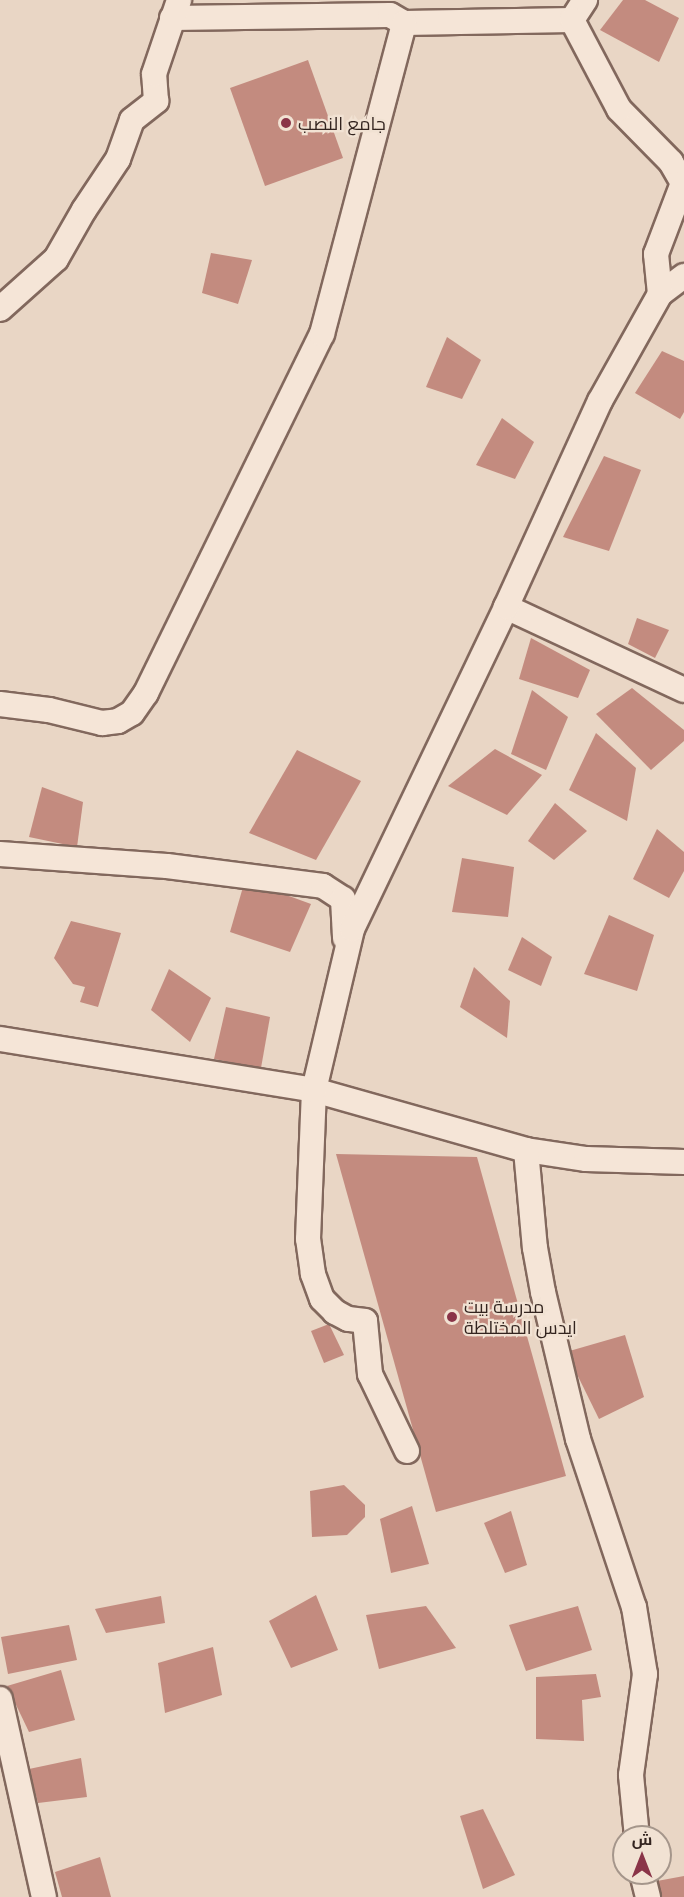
<!DOCTYPE html>
<html>
<head>
<meta charset="utf-8">
<style>
  body { margin:0 }
  #map { position:relative; width:684px; height:1897px; overflow:hidden; background:#e9d6c5; font-family:"PT Serif",Cairo,serif }
  div>[style] { position:absolute }
  .building>* { inset:0; background:#c38b7f }
  .roads { filter:drop-shadow(2px 0 #82685d) drop-shadow(-2px 0 #82685d) drop-shadow(0 2px #82685d) drop-shadow(0 -2px #82685d) }
  .minor>* { height:24px; margin:-12px; padding:0 12px; transform-origin:12px; border-radius:12px; background:#f5e5d7 }
  .dots>* { width:16px; height:16px; translate:-50% -50%; box-sizing:border-box; border:3px solid #f1e2d3; border-radius:50% }
  span { translate:-50% -50%; white-space:nowrap; text-align:center; line-height:1.15; -webkit-text-stroke:4.5px #f1e2d3; paint-order:stroke }
  .poi-label { font-size:18px; color:#33241f }
  .left { translate:0 -50%; text-align:left }
  .north { position:absolute; left:612px; top:1825px; width:60px; height:60px; box-sizing:border-box; background:#f1e2d3; border:2px solid #a5968b; border-radius:50%; rotate:0deg; font-size:16px; font-weight:700; line-height:24px; text-align:center; color:#33241f }
  .north::after { content:''; display:block; margin:auto; width:21px; height:27px; background:#8a3448; clip-path:polygon(50% 0,100% 100%,50% 72%,0 100%) }
</style>
</head>
<body>
<div id="map">
  <div class="building">
    <i style="clip-path:polygon(623px 0,645px 0,679px 18px,659px 62px,600px 30px)"></i>
    <i style="clip-path:polygon(308px 60px,343px 158px,265px 186px,230px 88px)"></i>
    <i style="clip-path:polygon(211px 253px,252px 260px,238px 304px,202px 293px)"></i>
    <i style="clip-path:polygon(447px 337px,481px 360px,462px 399px,426px 387px)"></i>
    <i style="clip-path:polygon(662px 351px,684px 361px,684px 412px,680px 419px,635px 393px)"></i>
    <i style="clip-path:polygon(502px 418px,534px 442px,515px 479px,476px 465px)"></i>
    <i style="clip-path:polygon(604px 456px,641px 470px,609px 551px,563px 537px)"></i>
    <i style="clip-path:polygon(637px 618px,669px 630px,655px 658px,628px 644px)"></i>
    <i style="clip-path:polygon(531px 638px,590px 670px,578px 698px,519px 679px)"></i>
    <i style="clip-path:polygon(632px 688px,684px 730px,684px 741px,651px 770px,596px 714px)"></i>
    <i style="clip-path:polygon(532px 690px,568px 717px,546px 770px,511px 754px)"></i>
    <i style="clip-path:polygon(596px 733px,636px 768px,627px 821px,569px 790px)"></i>
    <i style="clip-path:polygon(495px 749px,542px 775px,507px 815px,448px 786px)"></i>
    <i style="clip-path:polygon(297px 750px,361px 781px,316px 860px,249px 833px)"></i>
    <i style="clip-path:polygon(42px 787px,83px 802px,77px 847px,29px 837px)"></i>
    <i style="clip-path:polygon(555px 803px,587px 831px,554px 860px,528px 841px)"></i>
    <i style="clip-path:polygon(657px 829px,684px 852px,684px 871px,669px 898px,633px 879px)"></i>
    <i style="clip-path:polygon(462px 858px,514px 867px,508px 917px,452px 912px)"></i>
    <i style="clip-path:polygon(245px 880px,311px 904px,290px 952px,230px 932px)"></i>
    <i style="clip-path:polygon(609px 915px,654px 935px,637px 991px,584px 974px)"></i>
    <i style="clip-path:polygon(71px 921px,121px 933px,98px 1007px,80px 1002px,85px 987px,73px 984px,54px 958px)"></i>
    <i style="clip-path:polygon(522px 937px,552px 957px,541px 986px,508px 970px)"></i>
    <i style="clip-path:polygon(474px 967px,510px 1001px,507px 1038px,460px 1007px)"></i>
    <i style="clip-path:polygon(169px 969px,211px 998px,190px 1042px,151px 1010px)"></i>
    <i style="clip-path:polygon(226px 1007px,270px 1017px,261px 1068px,214px 1059px)"></i>
    <i style="clip-path:polygon(336px 1154px,477px 1157px,566px 1476px,436px 1512px)"></i>
    <i style="clip-path:polygon(329px 1324px,344px 1355px,324px 1363px,311px 1331px)"></i>
    <i style="clip-path:polygon(625px 1335px,644px 1397px,599px 1419px,566px 1352px)"></i>
    <i style="clip-path:polygon(344px 1485px,365px 1505px,365px 1517px,347px 1535px,312px 1537px,310px 1491px)"></i>
    <i style="clip-path:polygon(412px 1506px,429px 1564px,391px 1573px,380px 1519px)"></i>
    <i style="clip-path:polygon(511px 1511px,527px 1565px,505px 1573px,484px 1523px)"></i>
    <i style="clip-path:polygon(316px 1595px,338px 1650px,291px 1668px,269px 1621px)"></i>
    <i style="clip-path:polygon(161px 1596px,165px 1623px,106px 1633px,95px 1609px)"></i>
    <i style="clip-path:polygon(426px 1606px,456px 1648px,379px 1669px,366px 1615px)"></i>
    <i style="clip-path:polygon(578px 1606px,592px 1650px,526px 1671px,509px 1625px)"></i>
    <i style="clip-path:polygon(69px 1625px,77px 1660px,8px 1674px,1px 1637px)"></i>
    <i style="clip-path:polygon(213px 1647px,222px 1695px,165px 1713px,158px 1663px)"></i>
    <i style="clip-path:polygon(61px 1670px,75px 1720px,29px 1732px,7px 1686px)"></i>
    <i style="clip-path:polygon(596px 1674px,601px 1697px,582px 1700px,584px 1741px,536px 1739px,536px 1677px)"></i>
    <i style="clip-path:polygon(81px 1758px,87px 1797px,38px 1803px,29px 1769px)"></i>
    <i style="clip-path:polygon(483px 1809px,515px 1875px,483px 1889px,460px 1816px)"></i>
    <i style="clip-path:polygon(100px 1857px,111px 1897px,62px 1897px,55px 1872px)"></i>
    <i style="clip-path:polygon(684px 1876px,684px 1897px,661px 1897px,657px 1881px)"></i>
  </div>
  <div class="roads">
    <div class="minor">
      <i style="left:172px;top:18px;width:218px;rotate:-0.8deg"></i>
      <i style="left:390px;top:15px;width:16px;rotate:30deg"></i>
      <i style="left:404px;top:23px;width:168px;rotate:-1deg"></i>
      <i style="left:572px;top:20px;width:24px;rotate:-57deg"></i>
      <i style="left:660px;top:294px;width:30px;rotate:-37deg"></i>
      <i style="left:0;top:309px;width:75px;rotate:-41.8deg"></i>
      <i style="left:56px;top:259px;width:56px;rotate:-60.3deg"></i>
      <i style="left:84px;top:210px;width:61px;rotate:-56.3deg"></i>
      <i style="left:118px;top:159px;width:41px;rotate:-70.3deg"></i>
      <i style="left:132px;top:120px;width:31px;rotate:-38deg"></i>
      <i style="left:156px;top:101px;width:27px;rotate:-94deg"></i>
      <i style="left:154px;top:74px;width:78px;rotate:-71.3deg"></i>
      <i style="left:506px;top:607px;width:196px;rotate:25deg"></i>
      <i style="left:0;top:704px;width:49px;rotate:7deg"></i>
      <i style="left:49px;top:710px;width:55px;rotate:13.8deg"></i>
      <i style="left:102px;top:723px;width:16px;rotate:-7deg"></i>
      <i style="left:118px;top:721px;width:16px;rotate:-30deg"></i>
      <i style="left:132px;top:713px;width:24px;rotate:-55deg"></i>
      <i style="left:146px;top:693px;width:400px;rotate:-63.9deg"></i>
      <i style="left:322px;top:334px;width:322px;rotate:-75.2deg"></i>
      <i style="left:0;top:854px;width:167px;rotate:4.1deg"></i>
      <i style="left:167px;top:866px;width:157px;rotate:7.3deg"></i>
      <i style="left:323px;top:886px;width:24px;rotate:33deg"></i>
      <i style="left:343px;top:899px;width:39px;rotate:87deg"></i>
      <i style="left:0;top:1039px;width:318px;rotate:9.2deg"></i>
      <i style="left:314px;top:1090px;width:220px;rotate:15.8deg"></i>
      <i style="left:526px;top:1150px;width:61px;rotate:8.5deg"></i>
      <i style="left:586px;top:1159px;width:98px;rotate:1.8deg"></i>
      <i style="left:526px;top:1150px;width:98px;rotate:84.8deg"></i>
      <i style="left:535px;top:1248px;width:45px;rotate:79.7deg"></i>
      <i style="left:543px;top:1292px;width:151px;rotate:76.6deg"></i>
      <i style="left:578px;top:1439px;width:177px;rotate:71.6deg"></i>
      <i style="left:634px;top:1607px;width:68px;rotate:80.7deg"></i>
      <i style="left:645px;top:1674px;width:102px;rotate:97.9deg"></i>
      <i style="left:631px;top:1775px;width:62px;rotate:84.5deg"></i>
      <i style="left:407px;top:1451px;width:85px;rotate:-115.7deg"></i>
      <i style="left:370px;top:1374px;width:53px;rotate:-95.4deg"></i>
      <i style="left:365px;top:1321px;width:17px;rotate:-173deg"></i>
      <i style="left:348px;top:1319px;width:15px;rotate:-152deg"></i>
      <i style="left:335px;top:1312px;width:18px;rotate:-135deg"></i>
      <i style="left:322px;top:1299px;width:27px;rotate:-110deg"></i>
      <i style="left:313px;top:1274px;width:35px;rotate:-98deg"></i>
      <i style="left:308px;top:1239px;width:149px;rotate:-87.7deg"></i>
      <i style="left:314px;top:1090px;width:165px;rotate:-76.7deg"></i>
      <i style="left:352px;top:929px;width:357px;rotate:-64.4deg"></i>
      <i style="left:506px;top:607px;width:226px;rotate:-65.5deg"></i>
      <i style="left:600px;top:401px;width:123px;rotate:-60.7deg"></i>
      <i style="left:660px;top:294px;width:40px;rotate:-95.7deg"></i>
      <i style="left:656px;top:254px;width:76px;rotate:-69.2deg"></i>
      <i style="left:683px;top:183px;width:24px;rotate:-120deg"></i>
      <i style="left:671px;top:162px;width:74px;rotate:-134.5deg"></i>
      <i style="left:619px;top:109px;width:101px;rotate:-117.8deg"></i>
      <i style="left:0;top:1699px;width:203px;rotate:77.5deg"></i>
      <i style="left:642px;top:1873px;width:25px;rotate:76deg"></i>
    </div>
  </div>
  <div class="dots">
    <i style="left:286px;top:123px;background:#8a3448"></i>
    <i style="left:452px;top:1317px;background:#8a3448"></i>
  </div>
  <div class="poi-label">
    <span class="left" style="left:298px;top:123px">جامع النصب</span>
    <span class="left" style="left:464px;top:1317px">مدرسة بيت<br>ايدس المختلطة</span>
  </div>
  <div class="north">ش</div>
</div>
</body>
</html>
